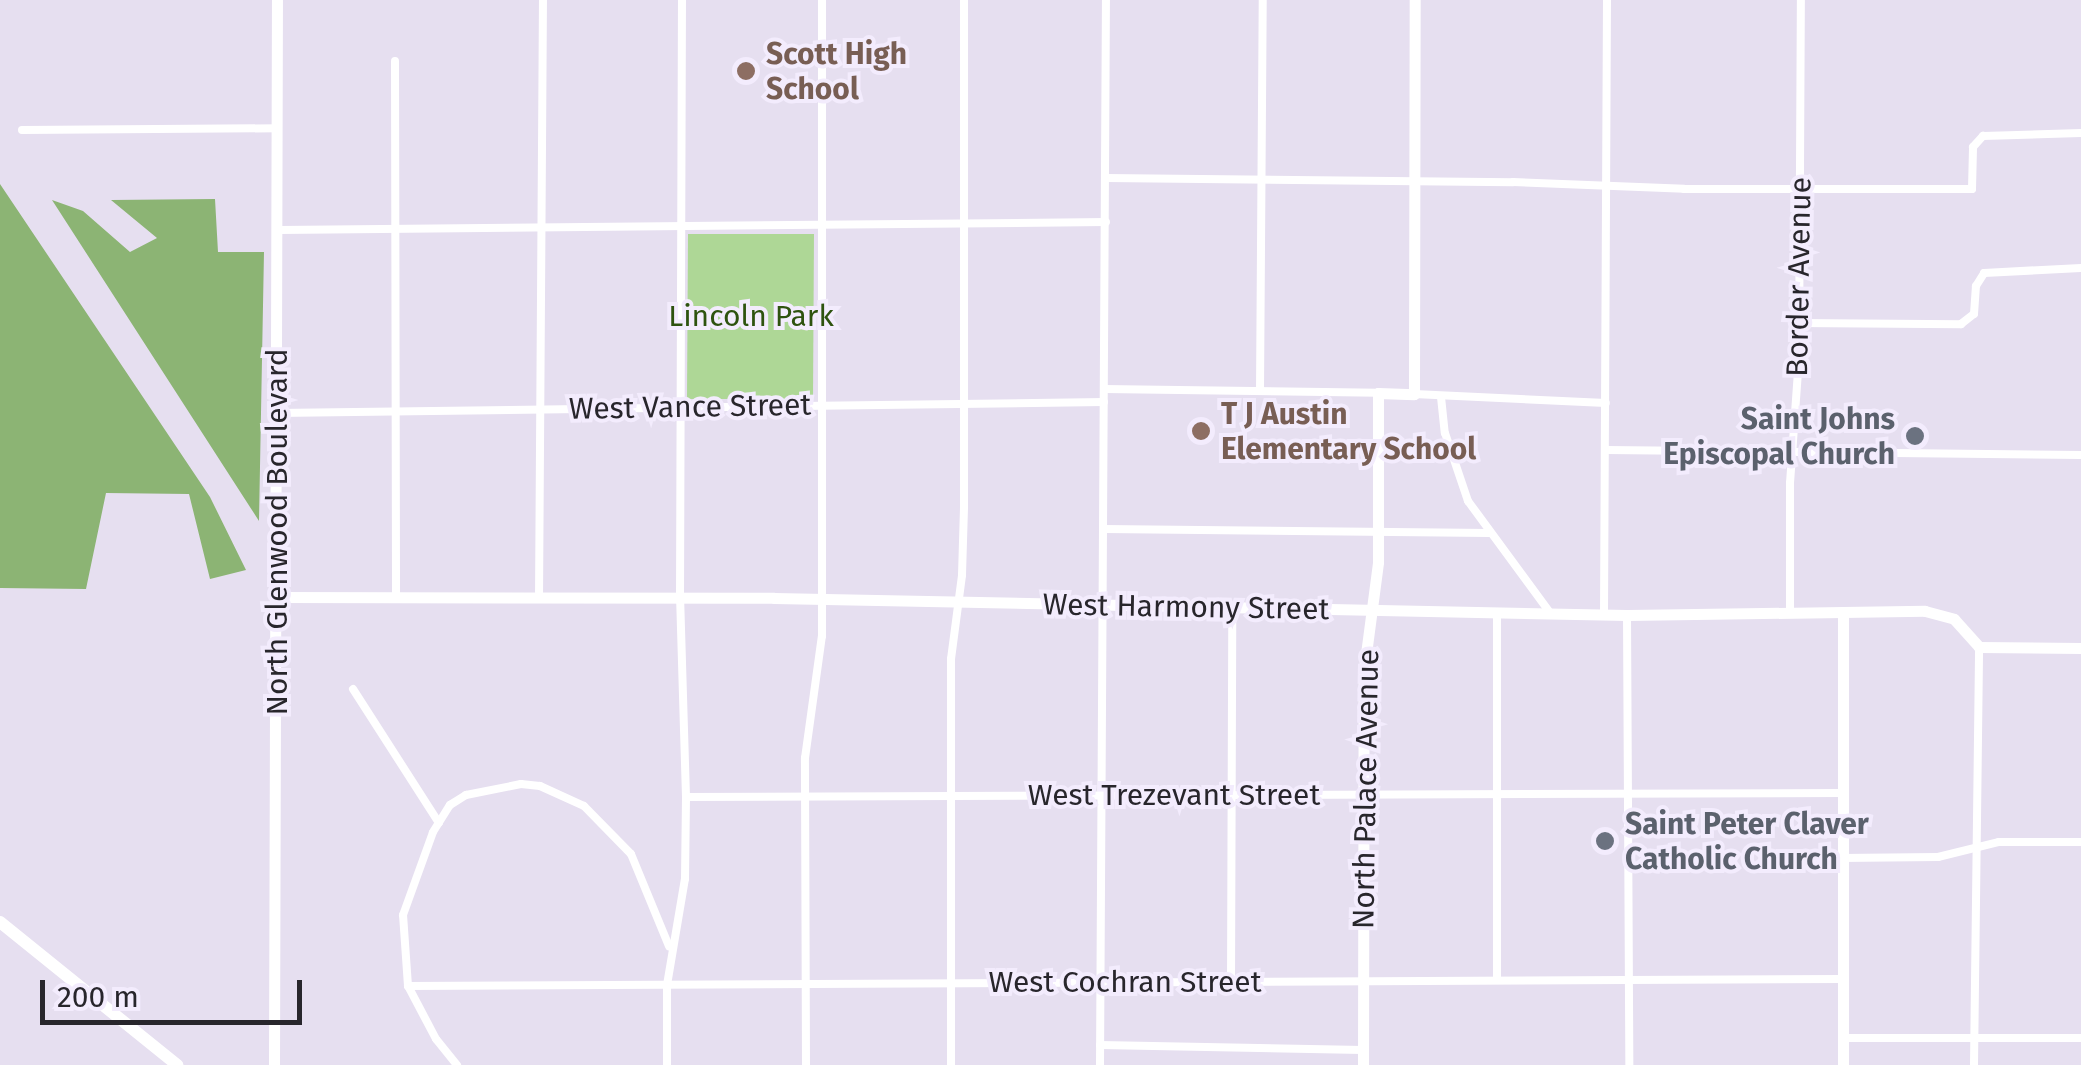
<!DOCTYPE html>
<html>
<head>
<meta charset="utf-8">
<style>
  body { margin:0 }
  #map { position:relative; width:2081px; height:1065px; overflow:hidden; background:#e6dff0; font-family:"Fira Sans",sans-serif }
  div>[style] { position:absolute }
  .green>* { inset:0; background:#aed796 }
  .forest>* { inset:0; background:#8cb474 }
  .street>* { height:8px; margin:-4px; padding:0 4px; transform-origin:4px; border-radius:4px; background:#fff }
  .secondary>* { height:11px; margin:-5.5px; padding:0 5.5px; transform-origin:5.5px; border-radius:5.5px; background:#fff }
  .primary>* { height:12px; margin:-6px; padding:0 6px; transform-origin:6px; border-radius:6px; background:#fff }
  .dots>* { width:28px; height:28px; translate:-50% -50%; box-sizing:border-box; border:5px solid #f3ecfd; border-radius:50% }
  span { translate:-50% -50%; white-space:nowrap; text-align:center; line-height:1.15; -webkit-text-stroke:8px #f3ecfd; paint-order:stroke }
  .education-label { font-size:30px; color:#785e54; font-weight:700 }
  .left { translate:0 -50%; text-align:left }
  .street-label { font-size:30px; color:#28262c }
  .park-label { font-size:30px; color:#2e530f }
  .worship-label { font-size:30px; color:#5b616d; font-weight:700 }
  .right { translate:-100% -50%; text-align:right }
  .scale { position:absolute; left:40px; top:980px; width:262px; height:45px; box-sizing:border-box; border:5px solid #28262c; border-top:0; padding-left:12px; font-size:30px; line-height:35px; white-space:nowrap; color:#28262c; -webkit-text-stroke:8px #f3ecfd; paint-order:stroke }
</style>
</head>
<body>
<div id="map">
  <div class="green">
    <i style="clip-path:polygon(688px 234px,814px 234px,813px 399px,687px 399px)"></i>
  </div>
  <div class="forest">
    <i style="clip-path:polygon(0 184px,210px 497px,246px 570px,210px 579px,189px 494px,106px 493px,86px 589px,0 588px)"></i>
    <i style="clip-path:polygon(215px 199px,218px 252px,264px 252px,259px 521px,52px 200px,83px 211px,130px 252px,157px 238px,111px 200px)"></i>
  </div>
  <div class="street">
    <i style="left:395px;top:61px;width:538px;rotate:89.89deg"></i>
    <i style="left:22px;top:130px;width:256px;rotate:-0.4deg"></i>
    <i style="left:1106px;top:178px;width:407px;rotate:0.6deg"></i>
    <i style="left:1513px;top:182px;width:171px;rotate:2.3deg"></i>
    <i style="left:1684px;top:189px;width:288px"></i>
    <i style="left:1972px;top:189px;width:42px;rotate:-88.6deg"></i>
    <i style="left:1973px;top:147px;width:15px;rotate:-48deg"></i>
    <i style="left:1983px;top:136px;width:98px;rotate:-1.8deg"></i>
    <i style="left:279px;top:230px;width:827px;rotate:-0.55deg"></i>
    <i style="left:1798px;top:323px;width:163px;rotate:0.4deg"></i>
    <i style="left:1961px;top:324px;width:16px;rotate:-38deg"></i>
    <i style="left:1974px;top:314px;width:28px;rotate:-86deg"></i>
    <i style="left:1976px;top:286px;width:15px;rotate:-58deg"></i>
    <i style="left:1984px;top:273px;width:97px;rotate:-3deg"></i>
    <i style="left:1104px;top:389px;width:274px;rotate:0.8deg"></i>
    <i style="left:1260px;top:391px;width:391px;rotate:-89.6deg"></i>
    <i style="left:1414px;top:394px;width:192px;rotate:2.7deg"></i>
    <i style="left:1441px;top:397px;width:36px;rotate:84deg"></i>
    <i style="left:1445px;top:433px;width:72px;rotate:71.3deg"></i>
    <i style="left:1468px;top:501px;width:140px;rotate:53.7deg"></i>
    <i style="left:277px;top:413px;width:827px;rotate:-0.76deg"></i>
    <i style="left:1606px;top:450px;width:475px;rotate:0.6deg"></i>
    <i style="left:1104px;top:529px;width:385px;rotate:0.6deg"></i>
    <i style="left:539px;top:599px;width:599px;rotate:-89.62deg"></i>
    <i style="left:1604px;top:614px;width:614px;rotate:-89.72deg"></i>
    <i style="left:1790px;top:614px;width:131px;rotate:-90deg"></i>
    <i style="left:1790px;top:483px;width:125px;rotate:-85.9deg"></i>
    <i style="left:1799px;top:358px;width:358px;rotate:-89.7deg"></i>
    <i style="left:1627px;top:615px;width:450px;rotate:89.7deg"></i>
    <i style="left:353px;top:689px;width:159px;rotate:57.3deg"></i>
    <i style="left:686px;top:797px;width:1155px;rotate:-0.2deg"></i>
    <i style="left:1841px;top:858px;width:97px;rotate:-0.6deg"></i>
    <i style="left:1938px;top:857px;width:63px;rotate:-13.8deg"></i>
    <i style="left:1999px;top:842px;width:82px"></i>
    <i style="left:1497px;top:979px;width:366px;rotate:-90deg"></i>
    <i style="left:1231px;top:982px;width:373px;rotate:-89.8deg"></i>
    <i style="left:408px;top:986px;width:1434px;rotate:-0.28deg"></i>
    <i style="left:1843px;top:1038px;width:238px"></i>
    <i style="left:1100px;top:1045px;width:263px;rotate:1.1deg"></i>
    <i style="left:457px;top:1065px;width:33px;rotate:-129deg"></i>
    <i style="left:436px;top:1039px;width:60px;rotate:-117.8deg"></i>
    <i style="left:408px;top:986px;width:71px;rotate:-94deg"></i>
    <i style="left:403px;top:915px;width:88px;rotate:-70.1deg"></i>
    <i style="left:433px;top:832px;width:32px;rotate:-58deg"></i>
    <i style="left:450px;top:805px;width:19px;rotate:-32deg"></i>
    <i style="left:466px;top:795px;width:56px;rotate:-11.3deg"></i>
    <i style="left:521px;top:784px;width:19px;rotate:6deg"></i>
    <i style="left:540px;top:786px;width:48px;rotate:24.4deg"></i>
    <i style="left:584px;top:806px;width:67px;rotate:45.6deg"></i>
    <i style="left:631px;top:854px;width:100px;rotate:67.6deg"></i>
    <i style="left:667px;top:1065px;width:80px;rotate:-90deg"></i>
    <i style="left:667px;top:985px;width:108px;rotate:-80.4deg"></i>
    <i style="left:685px;top:879px;width:82px;rotate:-89.3deg"></i>
    <i style="left:686px;top:797px;width:198px;rotate:-91.7deg"></i>
    <i style="left:680px;top:599px;width:599px;rotate:-89.81deg"></i>
    <i style="left:806px;top:1065px;width:307px;rotate:-90.2deg"></i>
    <i style="left:805px;top:758px;width:123px;rotate:-82.1deg"></i>
    <i style="left:822px;top:636px;width:636px;rotate:-90deg"></i>
    <i style="left:951px;top:1065px;width:406px;rotate:-90deg"></i>
    <i style="left:951px;top:659px;width:85px;rotate:-82.5deg"></i>
    <i style="left:962px;top:575px;width:68px;rotate:-88.3deg"></i>
    <i style="left:964px;top:507px;width:507px;rotate:-90deg"></i>
    <i style="left:1100px;top:1065px;width:1065px;rotate:-89.68deg"></i>
    <i style="left:1974px;top:1065px;width:418px;rotate:-89.3deg"></i>
  </div>
  <div class="secondary">
    <i style="left:276px;top:597px;width:498px;rotate:0.1deg"></i>
    <i style="left:774px;top:598px;width:853px;rotate:1.14deg"></i>
    <i style="left:1627px;top:615px;width:298px;rotate:-0.8deg"></i>
    <i style="left:1925px;top:611px;width:30px;rotate:15deg"></i>
    <i style="left:1954px;top:619px;width:38px;rotate:48deg"></i>
    <i style="left:1979px;top:647px;width:102px;rotate:0.6deg"></i>
    <i style="left:274px;top:1065px;width:1065px;rotate:-89.84deg"></i>
    <i style="left:1363px;top:1065px;width:396px;rotate:-89.9deg"></i>
    <i style="left:1364px;top:669px;width:108px;rotate:-82.5deg"></i>
    <i style="left:1378px;top:562px;width:169px;rotate:-90deg"></i>
    <i style="left:1378px;top:393px;width:36px;rotate:2deg"></i>
    <i style="left:1414px;top:394px;width:394px;rotate:-89.9deg"></i>
    <i style="left:1843px;top:1065px;width:450px;rotate:-90deg"></i>
  </div>
  <div class="primary">
    <i style="left:0;top:922px;width:228px;rotate:38.9deg"></i>
  </div>
  <div class="dots">
    <i style="left:746px;top:71px;background:#8d6e63"></i>
    <i style="left:1201px;top:431px;background:#8d6e63"></i>
    <i style="left:1915px;top:436px;background:#6b7280"></i>
    <i style="left:1605px;top:841px;background:#6b7280"></i>
  </div>
  <div class="education-label">
    <span class="left" style="left:766px;top:71px">Scott High<br>School</span>
    <span class="left" style="left:1221px;top:431px">T J Austin<br>Elementary School</span>
  </div>
  <div class="street-label">
    <span style="left:1799px;top:277px;rotate:-89deg">Border Avenue</span>
    <span style="left:690px;top:407px;rotate:-1deg">West Vance Street</span>
    <span style="left:277px;top:532px;rotate:-90deg">North Glenwood Boulevard</span>
    <span style="left:1186px;top:607px;rotate:1deg">West Harmony Street</span>
    <span style="left:1366px;top:789px;rotate:-89deg">North Palace Avenue</span>
    <span style="left:1174px;top:795px">West Trezevant Street</span>
    <span style="left:1125px;top:982px">West Cochran Street</span>
  </div>
  <div class="park-label">
    <span style="left:751px;top:316px">Lincoln Park</span>
  </div>
  <div class="worship-label">
    <span class="right" style="left:1895px;top:436px">Saint Johns<br>Episcopal Church</span>
    <span class="left" style="left:1625px;top:841px">Saint Peter Claver<br>Catholic Church</span>
  </div>
  <div class="scale">200 m</div>
</div>
</body>
</html>
